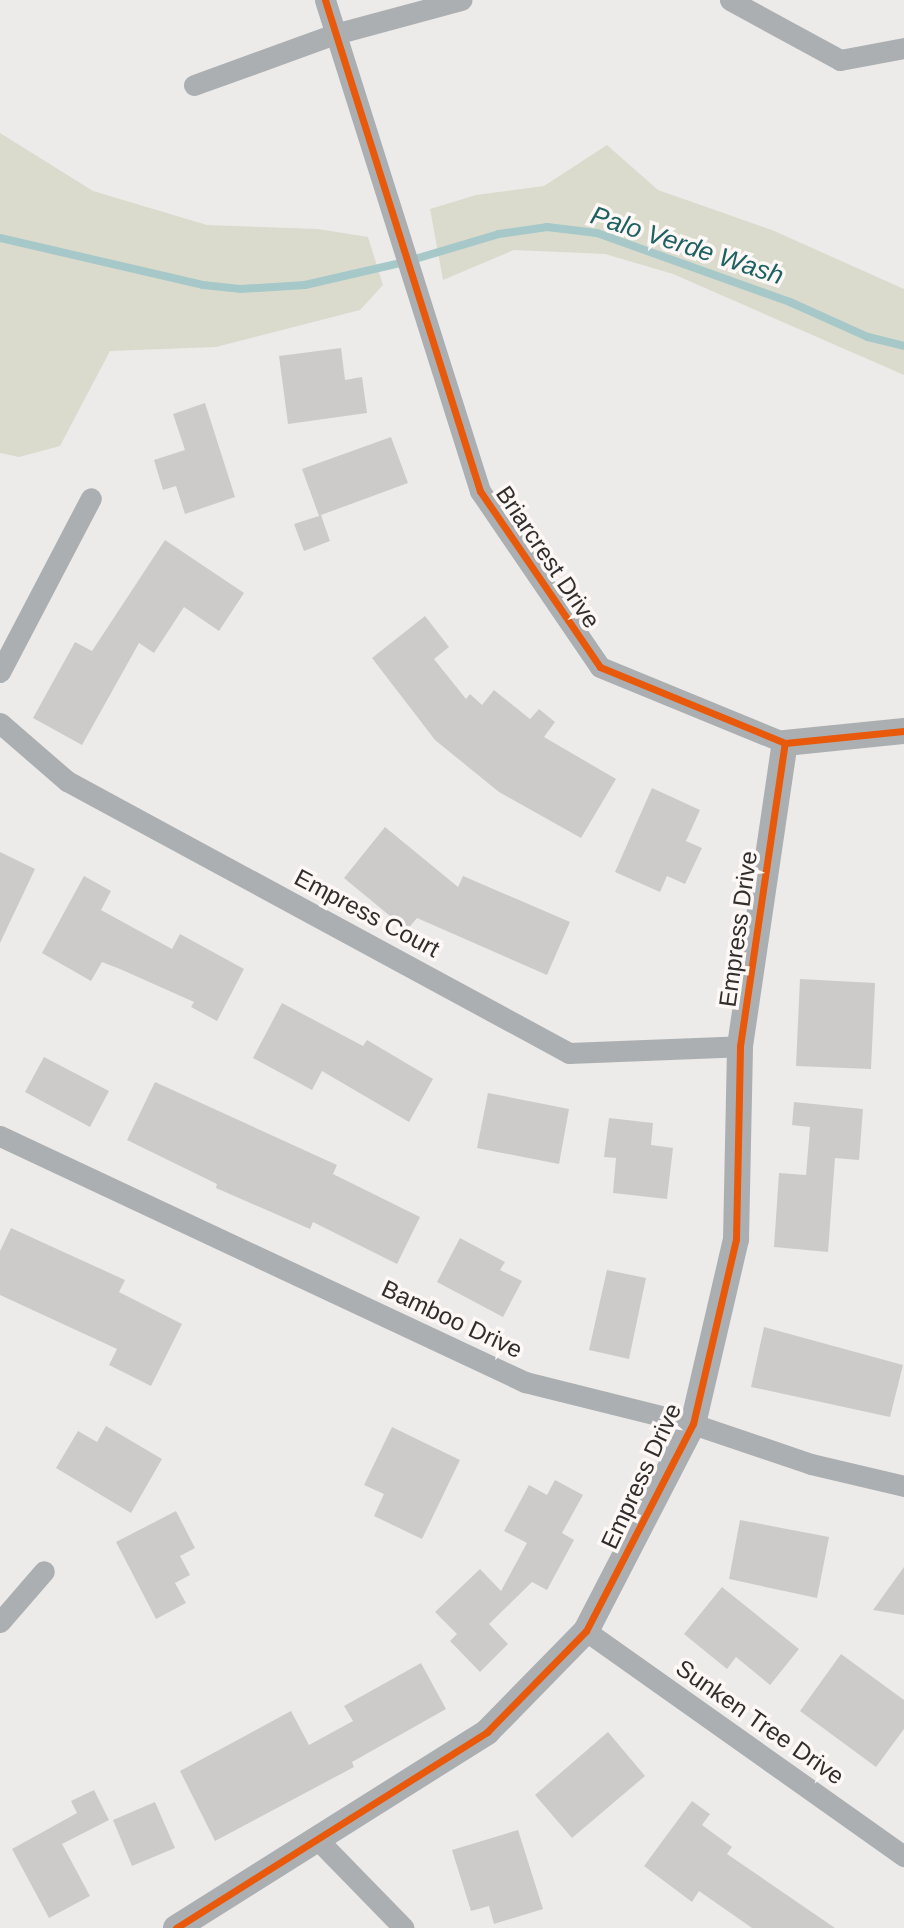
<!DOCTYPE html>
<html>
<head>
<meta charset="utf-8">
<style>
  body { margin:0 }
  #map { position:relative; width:904px; height:1928px; overflow:hidden; background:#edebe9; font-family:Helvetica,sans-serif }
  div>[style] { position:absolute }
  .green>* { inset:0; background:#dadbcd }
  .stream>* { height:8px; margin:-4px; padding:0 4px; transform-origin:4px; border-radius:4px; background:#a6c8c8 }
  .building>* { inset:0; background:#cdcbca }
  .minor>* { height:21px; margin:-10.5px; padding:0 10.5px; transform-origin:10.5px; border-radius:10.5px; background:#acafb1 }
  .tertiary>* { height:26px; margin:-13px; padding:0 13px; transform-origin:13px; border-radius:13px; background:#acafb1 }
  .cycleway>* { height:7px; margin:-3.5px; padding:0 3.5px; transform-origin:3.5px; border-radius:3.5px; background:#e8590c }
  span { translate:-50% -50%; white-space:nowrap; text-align:center; line-height:1.15; -webkit-text-stroke:7px #fdf7f5; paint-order:stroke }
  .street-label { font-size:24px; color:#312f2e }
  .water-label { font-size:26px; color:#1e6162; font-style:italic }
</style>
</head>
<body>
<div id="map">
  <div class="green">
    <i style="clip-path:polygon(0 133px,93px 191px,207px 225px,318px 229px,368px 237px,383px 285px,360px 310px,216px 347px,110px 351px,60px 446px,19px 457px,0 453px)"></i>
    <i style="clip-path:polygon(607px 145px,658px 190px,772px 230px,904px 289px,904px 375px,673px 274px,605px 254px,514px 250px,443px 280px,430px 209px,476px 195px,544px 186px)"></i>
  </div>
  <div class="stream">
    <i style="left:0;top:238px;width:208px;rotate:13deg"></i>
    <i style="left:203px;top:285px;width:37px;rotate:6deg"></i>
    <i style="left:240px;top:289px;width:65px;rotate:-3.5deg"></i>
    <i style="left:305px;top:285px;width:103px;rotate:-13deg"></i>
    <i style="left:405px;top:262px;width:98px;rotate:-16.6deg"></i>
    <i style="left:499px;top:234px;width:49px;rotate:-8.3deg"></i>
    <i style="left:547px;top:227px;width:50px;rotate:6.8deg"></i>
    <i style="left:597px;top:233px;width:205px;rotate:19.7deg"></i>
    <i style="left:790px;top:302px;width:85px;rotate:24.2deg"></i>
    <i style="left:868px;top:337px;width:37px;rotate:14deg"></i>
  </div>
  <div class="building">
    <i style="clip-path:polygon(341px 348px,345px 380px,362px 377px,367px 413px,288px 424px,279px 356px)"></i>
    <i style="clip-path:polygon(205px 403px,235px 497px,185px 514px,176px 486px,163px 490px,154px 460px,185px 450px,173px 414px)"></i>
    <i style="clip-path:polygon(391px 437px,408px 483px,321px 515px,330px 541px,304px 551px,294px 524px,319px 516px,302px 469px)"></i>
    <i style="clip-path:polygon(165px 540px,244px 593px,219px 631px,184px 607px,154px 653px,139px 643px,82px 745px,33px 718px,75px 642px,92px 651px)"></i>
    <i style="clip-path:polygon(425px 616px,449px 647px,434px 659px,466px 699px,470px 694px,482px 705px,494px 690px,530px 719px,539px 709px,555px 722px,544px 737px,616px 779px,581px 838px,499px 792px,435px 740px,372px 658px)"></i>
    <i style="clip-path:polygon(652px 788px,700px 810px,686px 841px,702px 848px,685px 884px,667px 876px,660px 892px,615px 872px)"></i>
    <i style="clip-path:polygon(385px 827px,458px 887px,463px 876px,570px 922px,547px 975px,417px 918px,407px 930px,344px 878px)"></i>
    <i style="clip-path:polygon(0 852px,35px 869px,0 943px)"></i>
    <i style="clip-path:polygon(84px 876px,111px 891px,101px 910px,172px 949px,180px 934px,244px 969px,217px 1021px,191px 1007px,194px 1002px,120px 969px,102px 962px,91px 981px,42px 953px)"></i>
    <i style="clip-path:polygon(800px 979px,875px 983px,871px 1069px,796px 1066px)"></i>
    <i style="clip-path:polygon(282px 1003px,363px 1046px,367px 1040px,433px 1079px,409px 1122px,322px 1071px,312px 1090px,253px 1058px)"></i>
    <i style="clip-path:polygon(44px 1057px,109px 1091px,90px 1127px,25px 1092px)"></i>
    <i style="clip-path:polygon(155px 1082px,337px 1165px,333px 1174px,420px 1217px,397px 1264px,313px 1222px,310px 1229px,216px 1188px,217px 1184px,127px 1140px)"></i>
    <i style="clip-path:polygon(488px 1093px,569px 1109px,559px 1164px,477px 1148px)"></i>
    <i style="clip-path:polygon(794px 1102px,863px 1109px,859px 1160px,835px 1158px,828px 1252px,774px 1247px,779px 1173px,806px 1175px,810px 1127px,792px 1125px)"></i>
    <i style="clip-path:polygon(609px 1118px,653px 1123px,651px 1145px,673px 1148px,667px 1199px,613px 1193px,616px 1158px,604px 1157px)"></i>
    <i style="clip-path:polygon(11px 1228px,125px 1280px,119px 1292px,182px 1324px,151px 1386px,109px 1365px,117px 1349px,0 1295px,0 1251px)"></i>
    <i style="clip-path:polygon(460px 1238px,505px 1262px,500px 1270px,522px 1281px,503px 1317px,437px 1282px)"></i>
    <i style="clip-path:polygon(607px 1270px,646px 1278px,629px 1359px,589px 1350px)"></i>
    <i style="clip-path:polygon(764px 1327px,903px 1365px,890px 1417px,751px 1387px)"></i>
    <i style="clip-path:polygon(106px 1426px,162px 1459px,131px 1513px,56px 1468px,78px 1431px,97px 1442px)"></i>
    <i style="clip-path:polygon(392px 1427px,460px 1460px,422px 1539px,374px 1516px,384px 1494px,364px 1485px)"></i>
    <i style="clip-path:polygon(555px 1480px,583px 1495px,562px 1533px,574px 1540px,547px 1590px,532px 1582px,489px 1624px,508px 1644px,480px 1672px,450px 1641px,457px 1634px,435px 1612px,480px 1569px,501px 1591px,527px 1543px,504px 1531px,529px 1485px,547px 1495px)"></i>
    <i style="clip-path:polygon(176px 1511px,195px 1548px,180px 1556px,190px 1575px,175px 1583px,186px 1603px,156px 1619px,116px 1542px)"></i>
    <i style="clip-path:polygon(740px 1520px,829px 1537px,817px 1598px,729px 1579px)"></i>
    <i style="clip-path:polygon(904px 1567px,904px 1615px,873px 1610px)"></i>
    <i style="clip-path:polygon(722px 1587px,799px 1649px,770px 1685px,736px 1657px,727px 1669px,684px 1634px)"></i>
    <i style="clip-path:polygon(841px 1654px,904px 1700px,904px 1729px,876px 1767px,800px 1711px)"></i>
    <i style="clip-path:polygon(421px 1663px,446px 1709px,352px 1762px,354px 1767px,215px 1841px,180px 1771px,291px 1711px,309px 1745px,353px 1721px,344px 1706px)"></i>
    <i style="clip-path:polygon(608px 1732px,645px 1776px,572px 1838px,535px 1795px)"></i>
    <i style="clip-path:polygon(94px 1790px,109px 1820px,62px 1844px,90px 1896px,49px 1918px,12px 1849px,77px 1813px,71px 1801px)"></i>
    <i style="clip-path:polygon(692px 1801px,710px 1814px,702px 1825px,732px 1847px,727px 1854px,835px 1928px,752px 1928px,699px 1891px,692px 1902px,644px 1866px)"></i>
    <i style="clip-path:polygon(155px 1802px,175px 1848px,132px 1866px,113px 1820px)"></i>
    <i style="clip-path:polygon(518px 1830px,543px 1909px,494px 1924px,489px 1906px,471px 1911px,452px 1850px)"></i>
  </div>
  <div class="minor">
    <i style="left:325px;top:0;width:515px;rotate:72.48deg"></i>
    <i style="left:480px;top:491px;width:213px;rotate:55.7deg"></i>
    <i style="left:600px;top:667px;width:200px;rotate:22.3deg"></i>
    <i style="left:730px;top:0;width:125px;rotate:28.6deg"></i>
    <i style="left:840px;top:60px;width:65px;rotate:-10.6deg"></i>
    <i style="left:194px;top:85px;width:150px;rotate:-19.9deg"></i>
    <i style="left:335px;top:34px;width:131px;rotate:-15.1deg"></i>
    <i style="left:0;top:672px;width:196px;rotate:-62.4deg"></i>
    <i style="left:0;top:723px;width:89px;rotate:40.9deg"></i>
    <i style="left:67px;top:781px;width:571px;rotate:28.45deg"></i>
    <i style="left:569px;top:1053px;width:171px;rotate:-2.3deg"></i>
    <i style="left:0;top:1136px;width:580px;rotate:25.11deg"></i>
    <i style="left:525px;top:1382px;width:173px;rotate:14deg"></i>
    <i style="left:693px;top:1424px;width:125px;rotate:18.7deg"></i>
    <i style="left:811px;top:1464px;width:96px;rotate:13.3deg"></i>
    <i style="left:0;top:1622px;width:67px;rotate:-49.2deg"></i>
    <i style="left:586px;top:1631px;width:390px;rotate:35.3deg"></i>
    <i style="left:317px;top:1839px;width:124px;rotate:45.7deg"></i>
  </div>
  <div class="tertiary">
    <i style="left:176px;top:1928px;width:368px;rotate:-32.2deg"></i>
    <i style="left:487px;top:1732px;width:141px;rotate:-45.6deg"></i>
    <i style="left:586px;top:1631px;width:233px;rotate:-62.7deg"></i>
    <i style="left:693px;top:1424px;width:190px;rotate:-76.9deg"></i>
    <i style="left:736px;top:1239px;width:193px;rotate:-88.8deg"></i>
    <i style="left:740px;top:1046px;width:306px;rotate:-81.6deg"></i>
    <i style="left:785px;top:743px;width:120px;rotate:-5.8deg"></i>
  </div>
  <div class="cycleway">
    <i style="left:325px;top:0;width:515px;rotate:72.48deg"></i>
    <i style="left:480px;top:491px;width:213px;rotate:55.7deg"></i>
    <i style="left:600px;top:667px;width:200px;rotate:22.3deg"></i>
    <i style="left:785px;top:743px;width:120px;rotate:-5.8deg"></i>
    <i style="left:176px;top:1928px;width:368px;rotate:-32.2deg"></i>
    <i style="left:487px;top:1732px;width:141px;rotate:-45.6deg"></i>
    <i style="left:586px;top:1631px;width:233px;rotate:-62.7deg"></i>
    <i style="left:693px;top:1424px;width:190px;rotate:-76.9deg"></i>
    <i style="left:736px;top:1239px;width:193px;rotate:-88.8deg"></i>
    <i style="left:740px;top:1046px;width:306px;rotate:-81.6deg"></i>
  </div>
  <div class="street-label">
    <span style="left:548px;top:557px;rotate:56deg">Briarcrest Drive</span>
    <span style="left:367px;top:913px;rotate:28deg">Empress Court</span>
    <span style="left:738px;top:929px;rotate:-82deg">Empress Drive</span>
    <span style="left:452px;top:1319px;rotate:25deg">Bamboo Drive</span>
    <span style="left:641px;top:1476px;rotate:-65deg">Empress Drive</span>
    <span style="left:760px;top:1722px;rotate:35deg">Sunken Tree Drive</span>
  </div>
  <div class="water-label">
    <span style="left:687px;top:246px;rotate:18deg">Palo Verde Wash</span>
  </div>
</div>
</body>
</html>
